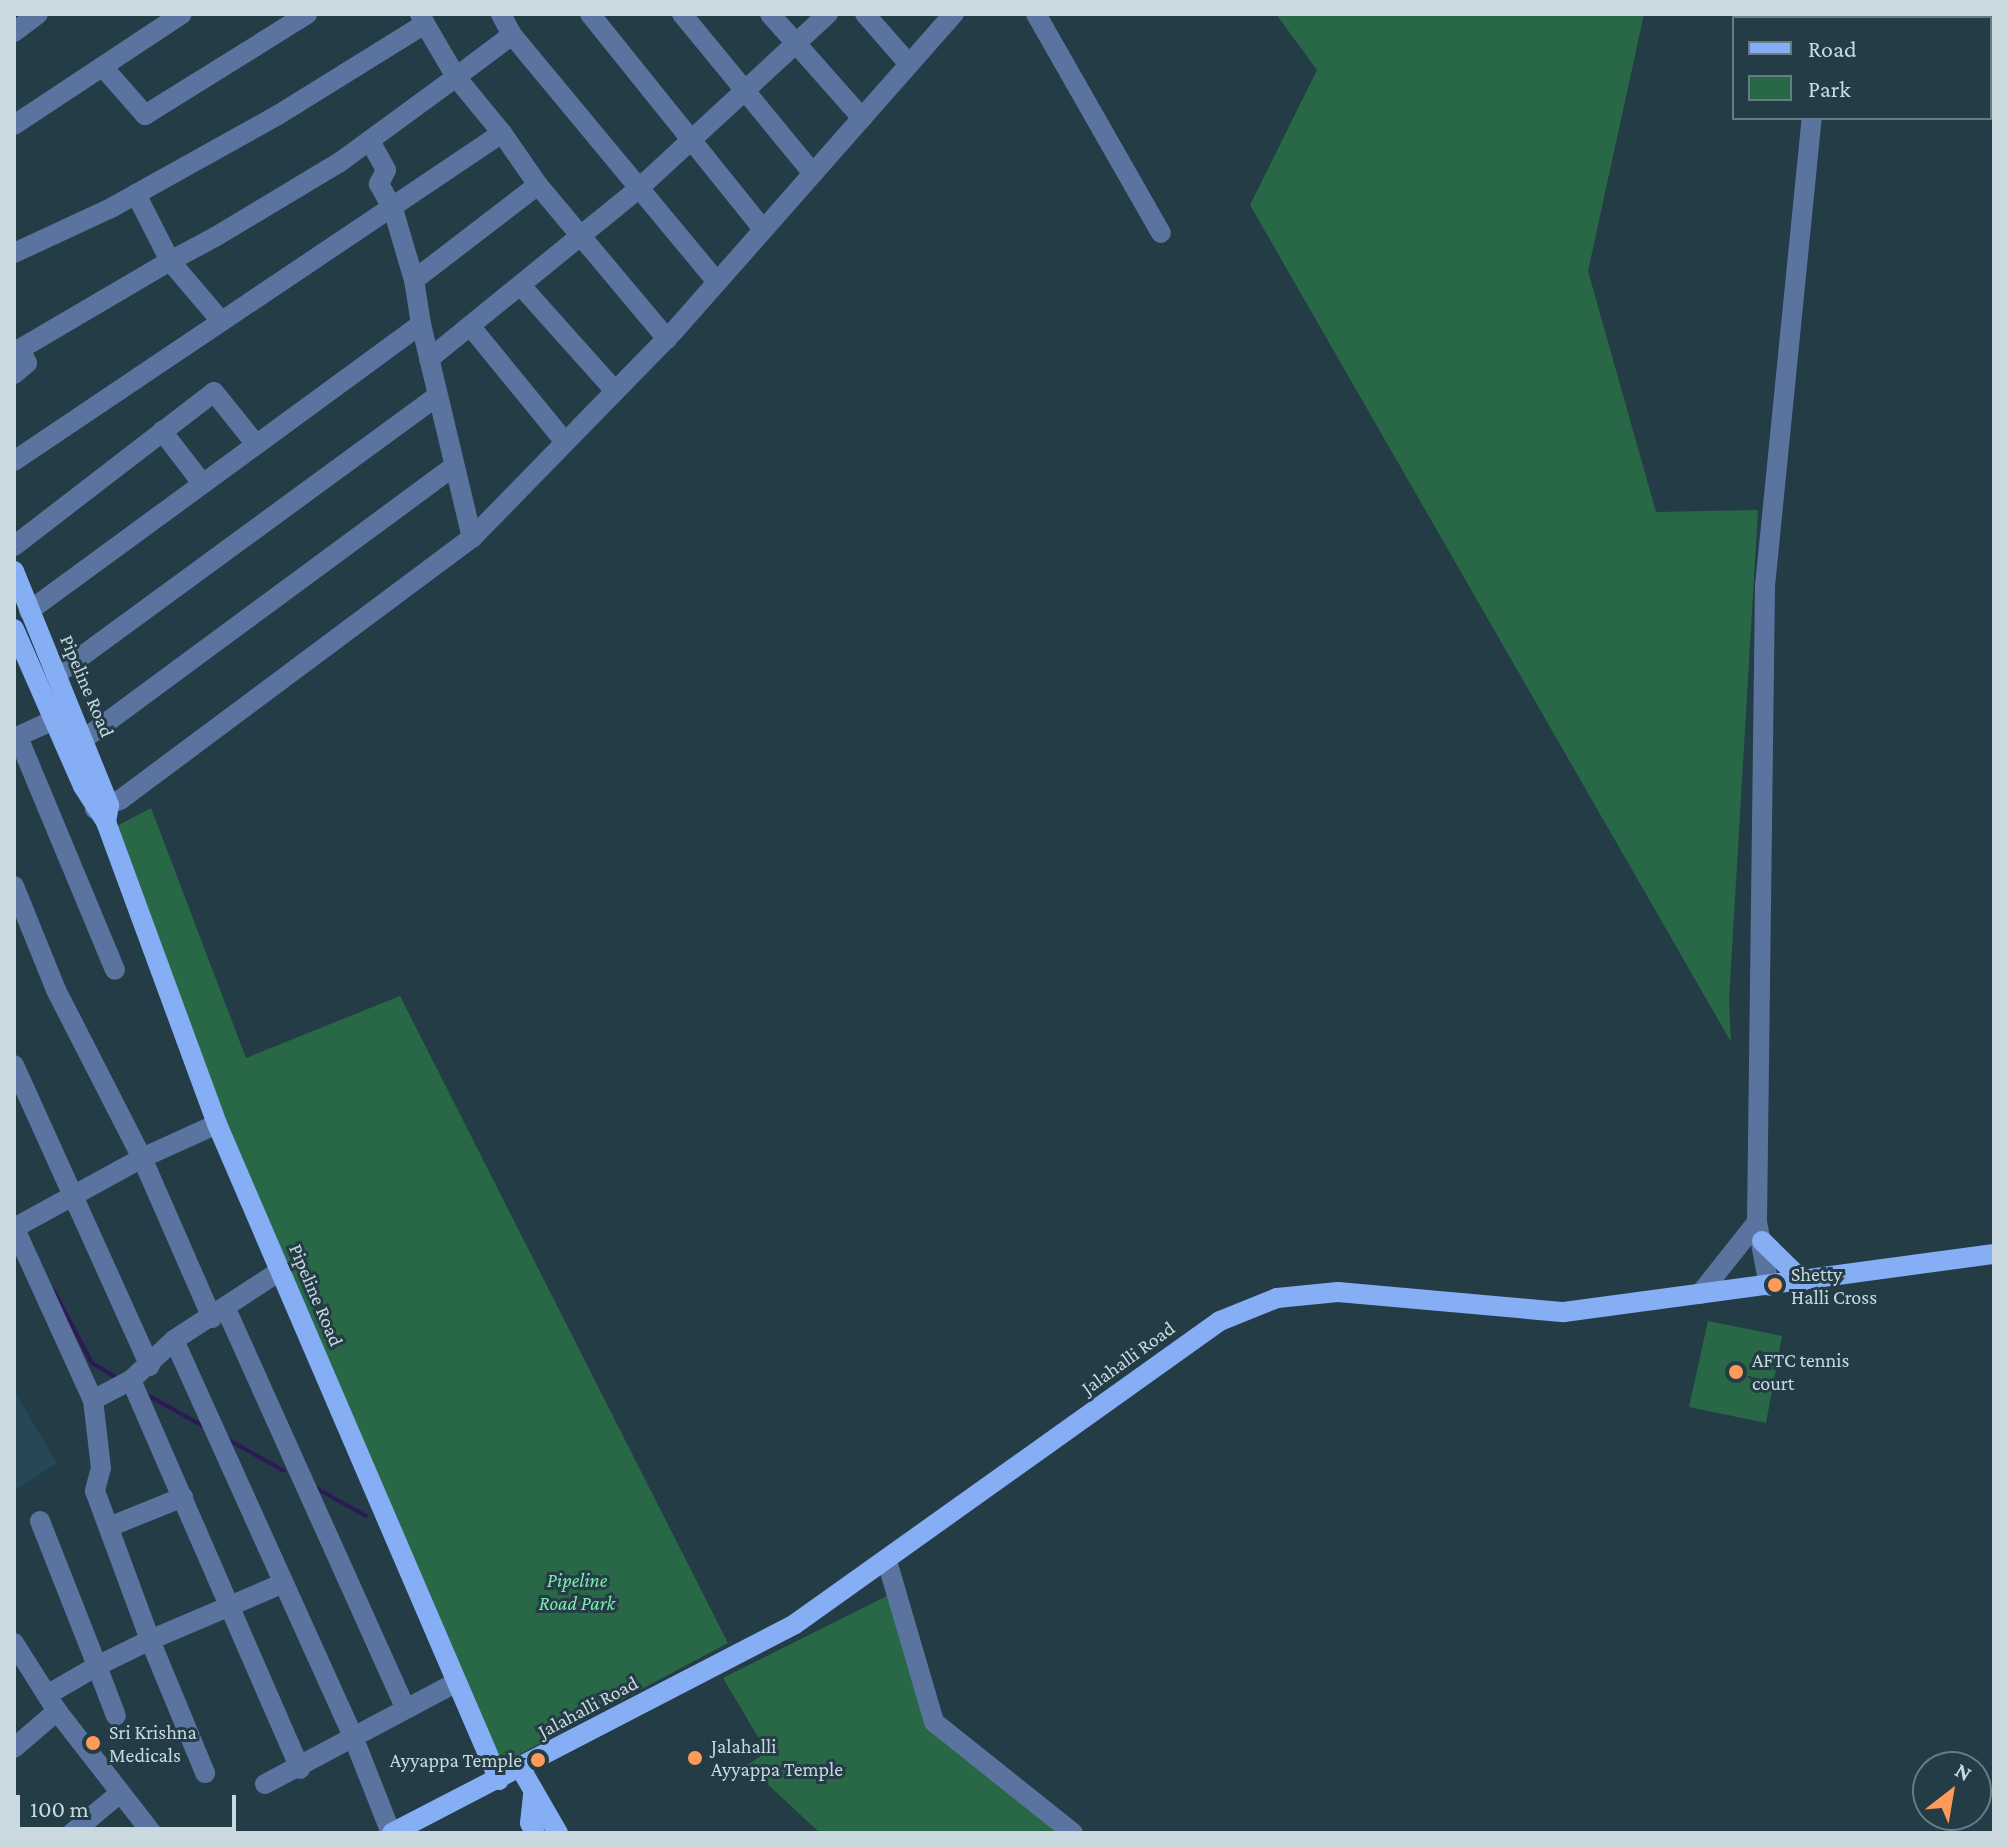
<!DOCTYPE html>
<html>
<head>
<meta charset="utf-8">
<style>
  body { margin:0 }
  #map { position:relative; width:2008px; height:1847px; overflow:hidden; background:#233c46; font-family:"Crimson Pro",serif }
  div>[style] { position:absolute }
  .built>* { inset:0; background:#264856 }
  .green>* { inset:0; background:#296846 }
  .stream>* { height:4px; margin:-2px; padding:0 2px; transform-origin:2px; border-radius:2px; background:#2e1855 }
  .minor>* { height:20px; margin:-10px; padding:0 10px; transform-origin:10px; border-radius:10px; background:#5b749f }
  .major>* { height:20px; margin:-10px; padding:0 10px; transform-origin:10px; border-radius:10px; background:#85aef5 }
  .dots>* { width:22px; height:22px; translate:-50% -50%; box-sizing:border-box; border:4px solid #233c46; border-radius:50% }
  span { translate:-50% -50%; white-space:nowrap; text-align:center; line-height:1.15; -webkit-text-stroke:6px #233c46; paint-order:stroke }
  .street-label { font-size:20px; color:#cad9e0 }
  .poi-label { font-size:20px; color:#cad9e0 }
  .left { translate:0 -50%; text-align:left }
  .right { translate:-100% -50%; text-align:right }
  .park-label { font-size:20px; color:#7debad; font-style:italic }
  .frame { position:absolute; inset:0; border:16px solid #cad9e0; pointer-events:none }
  .legend { position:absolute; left:1732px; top:16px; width:260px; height:104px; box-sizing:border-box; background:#233c46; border:2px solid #667b84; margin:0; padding:10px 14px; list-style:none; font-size:24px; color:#cad9e0 }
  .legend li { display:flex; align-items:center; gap:16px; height:40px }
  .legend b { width:40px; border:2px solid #667b84 }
  .north { position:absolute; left:1912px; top:1751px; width:80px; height:80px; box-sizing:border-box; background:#233c46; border:2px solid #667b84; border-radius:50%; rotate:31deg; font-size:22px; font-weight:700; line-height:32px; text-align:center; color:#cad9e0 }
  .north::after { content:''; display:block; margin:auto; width:28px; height:36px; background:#fe9b58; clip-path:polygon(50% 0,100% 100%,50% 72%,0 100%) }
  .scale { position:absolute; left:16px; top:1795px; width:220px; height:36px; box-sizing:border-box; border:4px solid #cad9e0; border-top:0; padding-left:10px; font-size:24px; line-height:28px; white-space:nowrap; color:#cad9e0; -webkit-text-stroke:6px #233c46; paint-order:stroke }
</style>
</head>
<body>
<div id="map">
  <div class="built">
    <i style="clip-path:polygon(14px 1390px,57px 1463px,14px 1491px)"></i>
  </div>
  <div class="green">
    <i style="clip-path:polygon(1276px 14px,1644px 14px,1588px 271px,1656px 512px,1758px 510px,1729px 1000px,1731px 1042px,1250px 205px,1317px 70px)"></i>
    <i style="clip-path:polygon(151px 808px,246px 1058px,400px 996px,728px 1643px,520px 1754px,520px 1763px,500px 1774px,222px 1125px,115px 827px)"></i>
    <i style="clip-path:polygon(1708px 1321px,1782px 1336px,1766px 1423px,1689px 1407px)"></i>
    <i style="clip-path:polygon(889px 1595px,925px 1722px,1062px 1833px,820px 1833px,747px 1765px,767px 1752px,723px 1678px)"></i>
  </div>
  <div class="stream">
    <i style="left:54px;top:1291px;width:81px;rotate:62.2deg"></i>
    <i style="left:92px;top:1363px;width:29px;rotate:31deg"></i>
    <i style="left:149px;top:1396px;width:64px;rotate:29deg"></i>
    <i style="left:227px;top:1439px;width:65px;rotate:29.3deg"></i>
    <i style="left:316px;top:1488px;width:57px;rotate:29.2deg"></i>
  </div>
  <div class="minor">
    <i style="left:590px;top:14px;width:276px;rotate:51.2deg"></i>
    <i style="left:682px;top:14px;width:205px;rotate:50.6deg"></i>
    <i style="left:770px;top:14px;width:139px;rotate:48.5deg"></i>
    <i style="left:865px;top:14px;width:67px;rotate:48.7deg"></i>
    <i style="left:1036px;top:14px;width:252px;rotate:60.3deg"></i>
    <i style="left:1823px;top:18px;width:4px;rotate:-90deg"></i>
    <i style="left:14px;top:32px;width:30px;rotate:-37deg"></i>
    <i style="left:512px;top:35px;width:321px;rotate:50.3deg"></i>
    <i style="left:103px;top:67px;width:64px;rotate:48.8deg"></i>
    <i style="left:145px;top:115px;width:191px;rotate:-31.9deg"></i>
    <i style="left:14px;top:125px;width:201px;rotate:-33.5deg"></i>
    <i style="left:370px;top:141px;width:33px;rotate:61deg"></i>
    <i style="left:386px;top:170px;width:16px;rotate:117deg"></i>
    <i style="left:379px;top:184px;width:29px;rotate:61deg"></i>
    <i style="left:393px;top:209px;width:74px;rotate:73.5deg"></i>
    <i style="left:538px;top:185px;width:201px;rotate:50deg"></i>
    <i style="left:136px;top:194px;width:75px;rotate:63.1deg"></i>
    <i style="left:170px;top:261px;width:51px;rotate:-28.1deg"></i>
    <i style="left:215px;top:237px;width:146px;rotate:-31deg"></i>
    <i style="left:340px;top:162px;width:144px;rotate:-36.2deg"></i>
    <i style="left:456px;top:77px;width:61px;rotate:-120.3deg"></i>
    <i style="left:14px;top:253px;width:107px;rotate:-24.9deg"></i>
    <i style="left:111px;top:208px;width:191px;rotate:-29.1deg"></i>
    <i style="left:278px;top:115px;width:173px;rotate:-31.8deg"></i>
    <i style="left:425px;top:24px;width:11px;rotate:-117deg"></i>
    <i style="left:523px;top:288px;width:138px;rotate:48.2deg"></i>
    <i style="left:471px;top:327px;width:149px;rotate:50.7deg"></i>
    <i style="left:429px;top:359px;width:268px;rotate:-39.1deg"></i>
    <i style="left:637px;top:190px;width:260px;rotate:-42.7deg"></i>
    <i style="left:14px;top:374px;width:17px;rotate:-40deg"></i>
    <i style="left:27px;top:363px;width:16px;rotate:-117deg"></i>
    <i style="left:20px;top:349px;width:174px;rotate:-30.4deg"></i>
    <i style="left:170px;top:261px;width:79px;rotate:49.6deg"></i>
    <i style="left:162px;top:431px;width:66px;rotate:52.4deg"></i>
    <i style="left:14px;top:461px;width:588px;rotate:-33.91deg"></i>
    <i style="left:502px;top:133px;width:72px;rotate:-129.4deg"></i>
    <i style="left:456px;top:77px;width:70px;rotate:-36.9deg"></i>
    <i style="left:512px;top:35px;width:24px;rotate:-118deg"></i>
    <i style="left:472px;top:538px;width:291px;rotate:-45.7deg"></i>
    <i style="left:675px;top:330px;width:422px;rotate:-48.6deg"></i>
    <i style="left:14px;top:546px;width:252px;rotate:-37.6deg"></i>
    <i style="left:214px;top:392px;width:65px;rotate:51.2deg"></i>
    <i style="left:29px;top:611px;width:486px;rotate:-36.2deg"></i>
    <i style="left:421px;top:324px;width:45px;rotate:-99deg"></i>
    <i style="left:414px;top:280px;width:156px;rotate:-37.5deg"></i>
    <i style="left:538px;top:185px;width:63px;rotate:-124.7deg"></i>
    <i style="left:56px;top:675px;width:471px;rotate:-36.2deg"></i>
    <i style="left:18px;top:737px;width:252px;rotate:67.4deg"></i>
    <i style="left:14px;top:738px;width:46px;rotate:-24.3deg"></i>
    <i style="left:84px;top:739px;width:457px;rotate:-36.4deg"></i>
    <i style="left:95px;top:809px;width:27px;rotate:-20deg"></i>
    <i style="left:120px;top:800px;width:439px;rotate:-36.7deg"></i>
    <i style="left:472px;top:538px;width:220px;rotate:-103.4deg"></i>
    <i style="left:14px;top:886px;width:112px;rotate:68deg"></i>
    <i style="left:56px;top:990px;width:189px;rotate:62.9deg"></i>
    <i style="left:142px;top:1158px;width:146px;rotate:151.3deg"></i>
    <i style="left:14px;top:1065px;width:330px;rotate:65.7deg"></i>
    <i style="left:14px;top:1227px;width:190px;rotate:65.5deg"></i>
    <i style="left:93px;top:1400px;width:68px;rotate:83.3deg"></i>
    <i style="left:101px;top:1468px;width:24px;rotate:105deg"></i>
    <i style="left:95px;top:1491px;width:159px;rotate:69.7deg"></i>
    <i style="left:150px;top:1640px;width:142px;rotate:-23.1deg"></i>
    <i style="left:1769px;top:1286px;width:65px;rotate:-100.6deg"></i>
    <i style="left:1757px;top:1222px;width:636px;rotate:-89.28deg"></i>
    <i style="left:1765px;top:586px;width:470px;rotate:-84.3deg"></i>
    <i style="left:1700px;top:1294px;width:92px;rotate:-51.6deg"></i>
    <i style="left:226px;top:1309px;width:436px;rotate:65.8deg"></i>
    <i style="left:212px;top:1318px;width:175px;rotate:-113.6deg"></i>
    <i style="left:142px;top:1158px;width:82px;rotate:-24.4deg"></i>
    <i style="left:174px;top:1340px;width:432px;rotate:65.7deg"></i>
    <i style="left:352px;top:1734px;width:106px;rotate:68.5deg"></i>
    <i style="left:131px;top:1380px;width:424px;rotate:66.5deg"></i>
    <i style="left:93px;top:1400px;width:43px;rotate:-27.8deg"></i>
    <i style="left:131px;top:1380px;width:59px;rotate:-42.9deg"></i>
    <i style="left:174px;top:1340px;width:126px;rotate:-33.1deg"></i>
    <i style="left:40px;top:1521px;width:156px;rotate:68.5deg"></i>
    <i style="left:97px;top:1666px;width:59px;rotate:-26.1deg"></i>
    <i style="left:150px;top:1640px;width:144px;rotate:67.5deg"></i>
    <i style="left:109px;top:1527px;width:80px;rotate:-22.1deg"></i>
    <i style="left:887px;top:1561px;width:168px;rotate:73.7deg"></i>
    <i style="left:934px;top:1722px;width:178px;rotate:38.6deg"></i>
    <i style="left:14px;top:1643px;width:80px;rotate:57.7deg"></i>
    <i style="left:57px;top:1711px;width:155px;rotate:52.1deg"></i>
    <i style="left:47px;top:1695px;width:58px;rotate:-30.1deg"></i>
    <i style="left:97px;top:1666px;width:53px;rotate:69.2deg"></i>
    <i style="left:14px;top:1748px;width:57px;rotate:-40.7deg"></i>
    <i style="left:265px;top:1784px;width:217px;rotate:-28deg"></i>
    <i style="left:72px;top:1833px;width:62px;rotate:-39.8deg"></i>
  </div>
  <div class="major">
    <i style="left:14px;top:571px;width:253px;rotate:67.9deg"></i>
    <i style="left:109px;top:805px;width:17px;rotate:100deg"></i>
    <i style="left:14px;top:629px;width:171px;rotate:66.3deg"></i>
    <i style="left:83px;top:786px;width:43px;rotate:57.4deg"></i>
    <i style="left:106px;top:822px;width:322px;rotate:69.8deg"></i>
    <i style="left:217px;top:1124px;width:714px;rotate:66.74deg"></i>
    <i style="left:1762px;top:1241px;width:57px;rotate:44.3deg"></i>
    <i style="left:521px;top:1769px;width:74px;rotate:60deg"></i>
    <i style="left:533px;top:1795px;width:28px;rotate:96deg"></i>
    <i style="left:530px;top:1823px;width:11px;rotate:63deg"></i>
    <i style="left:392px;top:1833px;width:454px;rotate:-27.4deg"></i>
    <i style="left:795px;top:1624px;width:522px;rotate:-35.49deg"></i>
    <i style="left:1220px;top:1321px;width:61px;rotate:-22deg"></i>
    <i style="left:1277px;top:1298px;width:61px;rotate:-5.6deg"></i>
    <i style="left:1338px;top:1292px;width:227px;rotate:5.1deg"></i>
    <i style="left:1564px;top:1312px;width:434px;rotate:-7.7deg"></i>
  </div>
  <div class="dots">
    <i style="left:1775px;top:1285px;background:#fe9b58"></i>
    <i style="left:1736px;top:1372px;background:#fe9b58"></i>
    <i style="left:93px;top:1743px;background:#fe9b58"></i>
    <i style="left:695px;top:1758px;background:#fe9b58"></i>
    <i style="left:538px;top:1760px;background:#fe9b58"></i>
  </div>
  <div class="street-label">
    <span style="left:87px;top:686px;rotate:67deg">Pipeline Road</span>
    <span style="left:316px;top:1295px;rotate:67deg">Pipeline Road</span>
    <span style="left:1128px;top:1358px;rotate:-36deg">Jalahalli Road</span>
    <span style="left:588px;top:1707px;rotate:-28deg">Jalahalli Road</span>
  </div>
  <div class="poi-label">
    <span class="left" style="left:1791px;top:1286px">Shetty<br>Halli Cross</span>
    <span class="left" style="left:1752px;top:1372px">AFTC tennis<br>court</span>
    <span class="left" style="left:109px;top:1744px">Sri Krishna<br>Medicals</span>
    <span class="left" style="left:711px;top:1758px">Jalahalli<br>Ayyappa Temple</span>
    <span class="right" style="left:522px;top:1760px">Ayyappa Temple</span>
  </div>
  <div class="park-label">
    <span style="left:577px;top:1592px">Pipeline<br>Road Park</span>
  </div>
  <div class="frame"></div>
  <ul class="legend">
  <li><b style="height:10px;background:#85aef5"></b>Road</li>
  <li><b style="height:22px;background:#296846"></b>Park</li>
  </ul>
  <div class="north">N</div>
  <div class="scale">100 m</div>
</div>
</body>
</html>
